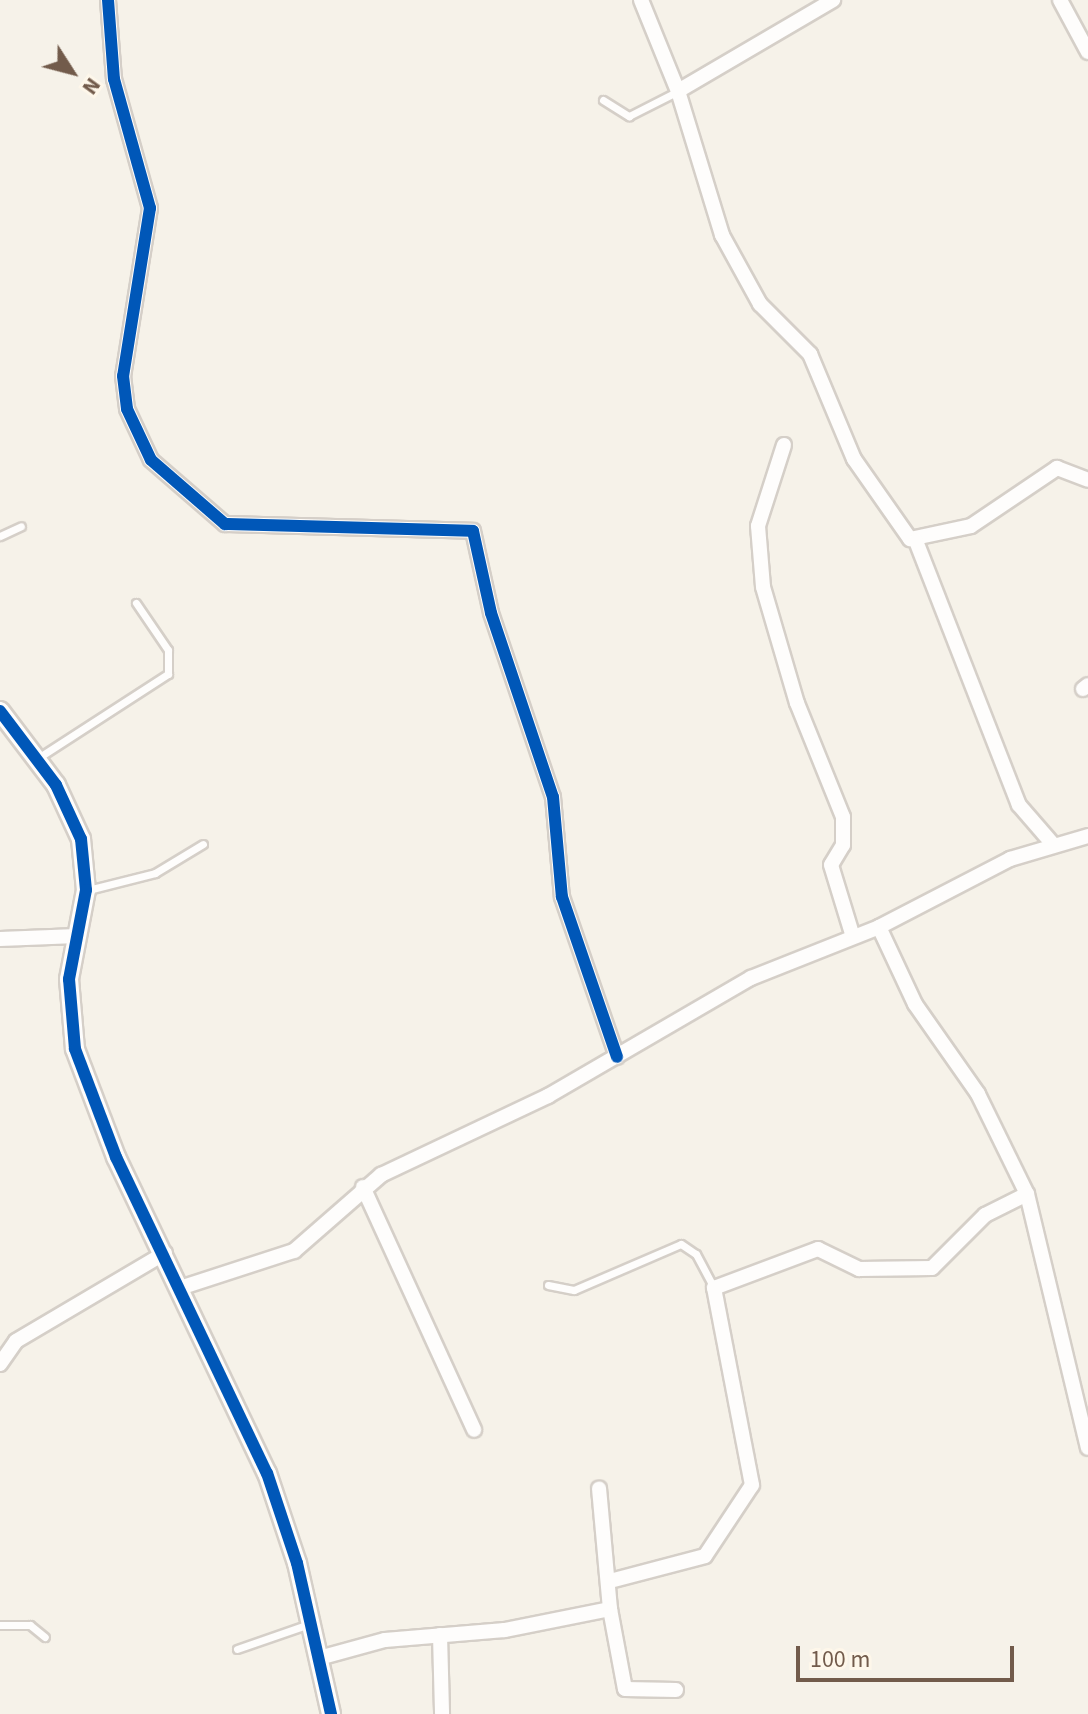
<!DOCTYPE html>
<html>
<head>
<meta charset="utf-8">
<style>
  body { margin:0 }
  #map { position:relative; width:1088px; height:1714px; overflow:hidden; background:#f6f2e9; font-family:"Source Sans 3",sans-serif }
  div>[style] { position:absolute }
  .roads { filter:drop-shadow(2px 0 #d5cfc8) drop-shadow(-2px 0 #d5cfc8) drop-shadow(0 2px #d5cfc8) drop-shadow(0 -2px #d5cfc8) }
  .service>* { height:7px; margin:-3.5px; padding:0 3.5px; transform-origin:3.5px; border-radius:3.5px; background:#fefdfc }
  .minor>* { height:14px; margin:-7px; padding:0 7px; transform-origin:7px; border-radius:7px; background:#fefdfc }
  .tertiary>* { height:18px; margin:-9px; padding:0 9px; transform-origin:9px; border-radius:9px; background:#fefdfc }
  .cycleway>* { height:12px; margin:-6px; padding:0 6px; transform-origin:6px; border-radius:6px; background:#0057b8 }
  span { translate:-50% -50%; white-space:nowrap; text-align:center; line-height:1.15; -webkit-text-stroke:8px #fef7ea; paint-order:stroke }
  .north { position:absolute; left:32px; top:32px; width:80px; height:80px; -webkit-text-stroke:6px #fef7ea; paint-order:stroke; rotate:126deg; font-size:22px; font-weight:700; line-height:32px; text-align:center; color:#725b4b }
  .north::after { content:''; display:block; margin:auto; width:28px; height:36px; background:#725b4b; clip-path:polygon(50% 0,100% 100%,50% 72%,0 100%) }
  .scale { position:absolute; left:796px; top:1646px; width:218px; height:36px; box-sizing:border-box; border:4px solid #725b4b; border-top:0; padding-left:10px; font-size:24px; line-height:28px; white-space:nowrap; color:#725b4b; -webkit-text-stroke:6px #fef7ea; paint-order:stroke }
</style>
</head>
<body>
<div id="map">
  <div class="roads">
    <div class="service">
      <i style="left:603px;top:100px;width:31px;rotate:32deg"></i>
      <i style="left:629px;top:116px;width:55px;rotate:-27deg"></i>
      <i style="left:0;top:536px;width:23px;rotate:-25deg"></i>
      <i style="left:38px;top:758px;width:155px;rotate:-32.9deg"></i>
      <i style="left:168px;top:674px;width:24px;rotate:-90deg"></i>
      <i style="left:168px;top:650px;width:57px;rotate:-124.2deg"></i>
      <i style="left:88px;top:890px;width:69px;rotate:-14.2deg"></i>
      <i style="left:155px;top:873px;width:56px;rotate:-31.1deg"></i>
      <i style="left:548px;top:1285px;width:26px;rotate:11deg"></i>
      <i style="left:574px;top:1290px;width:116px;rotate:-23.3deg"></i>
      <i style="left:681px;top:1244px;width:18px;rotate:34deg"></i>
      <i style="left:696px;top:1254px;width:38px;rotate:62deg"></i>
      <i style="left:0;top:1625px;width:30px"></i>
      <i style="left:30px;top:1625px;width:19px;rotate:39deg"></i>
      <i style="left:237px;top:1649px;width:76px;rotate:-19.1deg"></i>
    </div>
    <div class="minor">
      <i style="left:108px;top:0;width:79px;rotate:85.7deg"></i>
      <i style="left:114px;top:79px;width:134px;rotate:74.4deg"></i>
      <i style="left:150px;top:208px;width:170px;rotate:99.1deg"></i>
      <i style="left:123px;top:376px;width:33px;rotate:83deg"></i>
      <i style="left:127px;top:409px;width:56px;rotate:64.8deg"></i>
      <i style="left:151px;top:460px;width:98px;rotate:40.9deg"></i>
      <i style="left:225px;top:524px;width:248px;rotate:1.6deg"></i>
      <i style="left:473px;top:531px;width:84px;rotate:77.6deg"></i>
      <i style="left:491px;top:613px;width:194px;rotate:71.4deg"></i>
      <i style="left:553px;top:797px;width:100px;rotate:84.9deg"></i>
      <i style="left:562px;top:897px;width:169px;rotate:71deg"></i>
      <i style="left:641px;top:0;width:98px;rotate:67.9deg"></i>
      <i style="left:678px;top:91px;width:180px;rotate:-30.4deg"></i>
      <i style="left:1060px;top:0;width:59px;rotate:61.7deg"></i>
      <i style="left:678px;top:91px;width:151px;rotate:73deg"></i>
      <i style="left:722px;top:235px;width:79px;rotate:61.2deg"></i>
      <i style="left:760px;top:304px;width:71px;rotate:45deg"></i>
      <i style="left:810px;top:354px;width:114px;rotate:67.3deg"></i>
      <i style="left:854px;top:459px;width:98px;rotate:55deg"></i>
      <i style="left:910px;top:539px;width:62px;rotate:-12deg"></i>
      <i style="left:971px;top:526px;width:104px;rotate:-34deg"></i>
      <i style="left:1057px;top:468px;width:33px;rotate:21deg"></i>
      <i style="left:784px;top:445px;width:85px;rotate:107.8deg"></i>
      <i style="left:758px;top:526px;width:61px;rotate:85.3deg"></i>
      <i style="left:763px;top:587px;width:121px;rotate:73.7deg"></i>
      <i style="left:797px;top:703px;width:123px;rotate:68deg"></i>
      <i style="left:843px;top:817px;width:28px;rotate:90deg"></i>
      <i style="left:843px;top:845px;width:23px;rotate:121deg"></i>
      <i style="left:831px;top:865px;width:75px;rotate:73deg"></i>
      <i style="left:916px;top:541px;width:283px;rotate:68.7deg"></i>
      <i style="left:1019px;top:805px;width:49px;rotate:49.1deg"></i>
      <i style="left:1083px;top:689px;width:6px;rotate:-39deg"></i>
      <i style="left:879px;top:927px;width:85px;rotate:64.9deg"></i>
      <i style="left:915px;top:1004px;width:110px;rotate:55deg"></i>
      <i style="left:978px;top:1094px;width:111px;rotate:63.9deg"></i>
      <i style="left:1027px;top:1194px;width:261px;rotate:76.5deg"></i>
      <i style="left:0;top:939px;width:77px;rotate:-2.2deg"></i>
      <i style="left:363px;top:1187px;width:267px;rotate:65.4deg"></i>
      <i style="left:183px;top:1287px;width:117px;rotate:-18deg"></i>
      <i style="left:294px;top:1251px;width:116px;rotate:-41.1deg"></i>
      <i style="left:381px;top:1175px;width:185px;rotate:-25.3deg"></i>
      <i style="left:548px;top:1096px;width:235px;rotate:-30.2deg"></i>
      <i style="left:751px;top:978px;width:138px;rotate:-21.7deg"></i>
      <i style="left:879px;top:927px;width:148px;rotate:-27.4deg"></i>
      <i style="left:1010px;top:859px;width:81px;rotate:-16.4deg"></i>
      <i style="left:0;top:1364px;width:28px;rotate:-55deg"></i>
      <i style="left:16px;top:1341px;width:173px;rotate:-30.6deg"></i>
      <i style="left:610px;top:1581px;width:98px;rotate:-14.7deg"></i>
      <i style="left:705px;top:1556px;width:85px;rotate:-56.5deg"></i>
      <i style="left:752px;top:1485px;width:201px;rotate:-100.9deg"></i>
      <i style="left:714px;top:1288px;width:111px;rotate:-20.6deg"></i>
      <i style="left:818px;top:1249px;width:46px;rotate:26deg"></i>
      <i style="left:859px;top:1269px;width:73px;rotate:-0.8deg"></i>
      <i style="left:932px;top:1268px;width:75px;rotate:-45deg"></i>
      <i style="left:985px;top:1215px;width:47px;rotate:-26.6deg"></i>
      <i style="left:610px;top:1609px;width:81px;rotate:79.4deg"></i>
      <i style="left:625px;top:1689px;width:51px;rotate:1.1deg"></i>
      <i style="left:440px;top:1635px;width:79px;rotate:88.5deg"></i>
      <i style="left:319px;top:1658px;width:68px;rotate:-15.3deg"></i>
      <i style="left:385px;top:1640px;width:120px;rotate:-4.8deg"></i>
      <i style="left:505px;top:1630px;width:107px;rotate:-11.3deg"></i>
      <i style="left:610px;top:1609px;width:121px;rotate:-95.2deg"></i>
    </div>
    <div class="tertiary">
      <i style="left:0;top:711px;width:93px;rotate:52.9deg"></i>
      <i style="left:56px;top:785px;width:60px;rotate:65.2deg"></i>
      <i style="left:81px;top:839px;width:51px;rotate:84.4deg"></i>
      <i style="left:86px;top:890px;width:91px;rotate:100.8deg"></i>
      <i style="left:69px;top:979px;width:70px;rotate:85.1deg"></i>
      <i style="left:75px;top:1049px;width:116px;rotate:69.2deg"></i>
      <i style="left:116px;top:1157px;width:350px;rotate:64.5deg"></i>
      <i style="left:267px;top:1473px;width:95px;rotate:71.6deg"></i>
      <i style="left:297px;top:1563px;width:155px;rotate:77.3deg"></i>
    </div>
  </div>
  <div class="cycleway">
    <i style="left:108px;top:0;width:79px;rotate:85.7deg"></i>
    <i style="left:114px;top:79px;width:134px;rotate:74.4deg"></i>
    <i style="left:150px;top:208px;width:170px;rotate:99.1deg"></i>
    <i style="left:123px;top:376px;width:33px;rotate:83deg"></i>
    <i style="left:127px;top:409px;width:56px;rotate:64.8deg"></i>
    <i style="left:151px;top:460px;width:98px;rotate:40.9deg"></i>
    <i style="left:225px;top:524px;width:248px;rotate:1.6deg"></i>
    <i style="left:473px;top:531px;width:84px;rotate:77.6deg"></i>
    <i style="left:491px;top:613px;width:194px;rotate:71.4deg"></i>
    <i style="left:553px;top:797px;width:100px;rotate:84.9deg"></i>
    <i style="left:562px;top:897px;width:169px;rotate:71deg"></i>
    <i style="left:0;top:711px;width:93px;rotate:52.9deg"></i>
    <i style="left:56px;top:785px;width:60px;rotate:65.2deg"></i>
    <i style="left:81px;top:839px;width:51px;rotate:84.4deg"></i>
    <i style="left:86px;top:890px;width:91px;rotate:100.8deg"></i>
    <i style="left:69px;top:979px;width:70px;rotate:85.1deg"></i>
    <i style="left:75px;top:1049px;width:116px;rotate:69.2deg"></i>
    <i style="left:116px;top:1157px;width:350px;rotate:64.5deg"></i>
    <i style="left:267px;top:1473px;width:95px;rotate:71.6deg"></i>
    <i style="left:297px;top:1563px;width:155px;rotate:77.3deg"></i>
  </div>
  <div class="north">N</div>
  <div class="scale">100 m</div>
</div>
</body>
</html>
